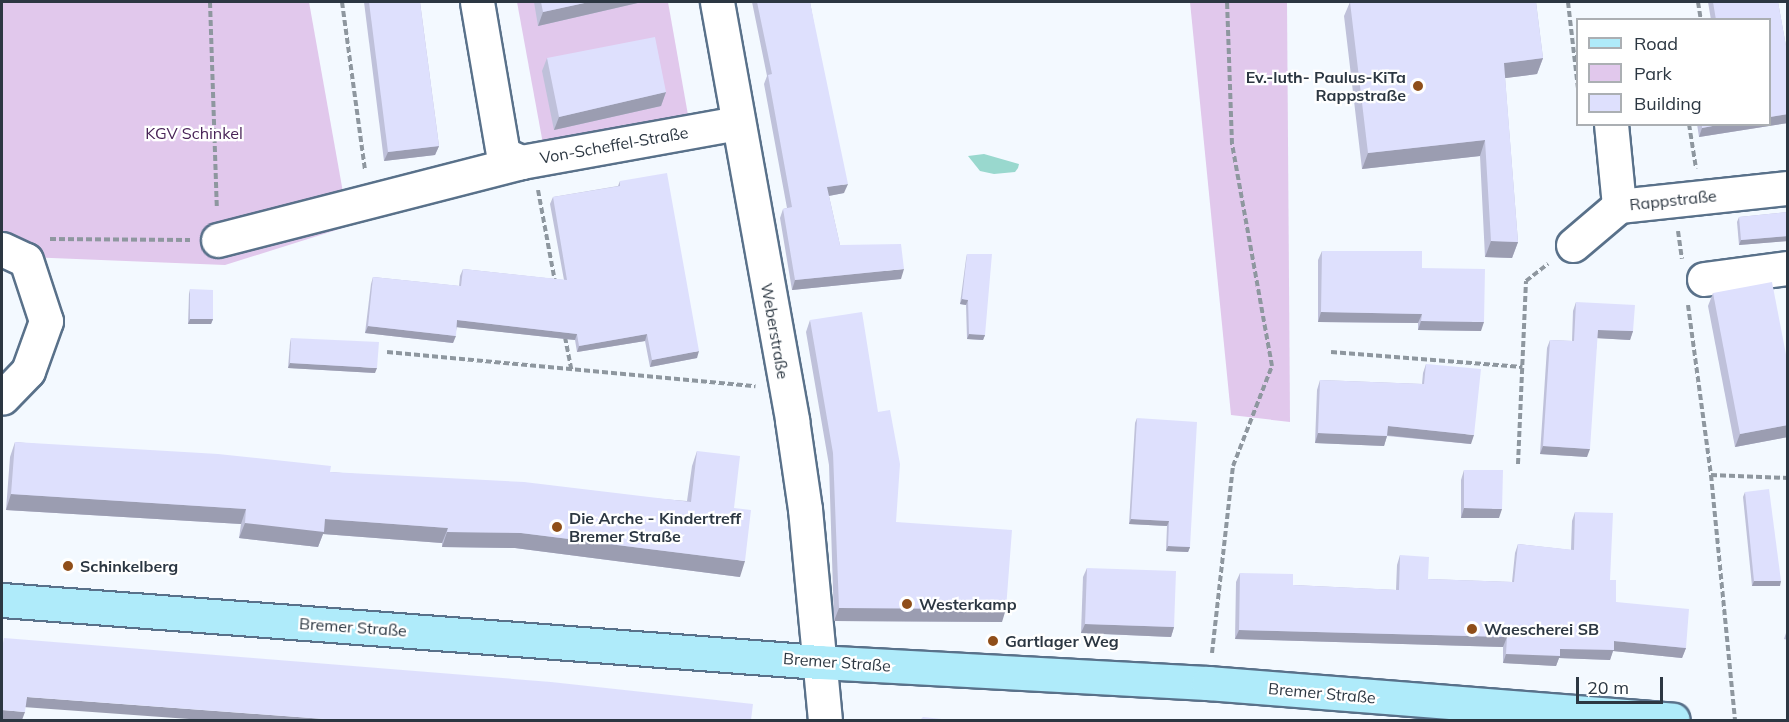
<!DOCTYPE html>
<html>
<head>
<meta charset="utf-8">
<style>
  body { margin:0 }
  #map { position:relative; width:1789px; height:722px; overflow:hidden; background:#f3f9ff; font-family:Mulish,sans-serif }
  div>[style] { position:absolute }
  .green>* { inset:0; background:#e1c8ec }
  .water>* { inset:0; background:#99d8ce }
  .path>* { height:4px; margin-top:-2px; transform-origin:0; background:repeating-linear-gradient(90deg,#8e979f 0 6px,transparent 0 9px) }
  .roads { filter:drop-shadow(2px 0 #59718a) drop-shadow(-2px 0 #59718a) drop-shadow(0 2px #59718a) drop-shadow(0 -2px #59718a) }
  .minor>* { height:33px; margin:-16.5px; padding:0 16.5px; transform-origin:16.5px; border-radius:16.5px; background:#fff }
  .major>* { height:33px; margin:-16.5px; padding:0 16.5px; transform-origin:16.5px; border-radius:16.5px; background:#afebfa }
  .wall>* { inset:0; background:#bfc1da }
  .shaded-wall>* { inset:0; background:#9b9db1 }
  .building>* { inset:0; background:#dee0fd }
  .dots>* { width:16px; height:16px; translate:-50% -50%; box-sizing:border-box; border:3px solid #fff; border-radius:50% }
  span { translate:-50% -50%; white-space:nowrap; text-align:center; line-height:1.15; -webkit-text-stroke:4.5px #fff; paint-order:stroke }
  .poi-label { font-size:16px; color:#2c3742; font-weight:700 }
  .right { translate:-100% -50%; text-align:right }
  .left { translate:0 -50%; text-align:left }
  .park-label { font-size:16px; color:#482357 }
  .street-label { font-size:16px; color:#2c3742 }
  .frame { position:absolute; inset:0; border:3px solid #2c3742; pointer-events:none }
  .legend { position:absolute; left:1576px; top:18px; width:195px; height:108px; box-sizing:border-box; background:#fff; border:2px solid #abafb3; margin:0; padding:8px 10px; list-style:none; font-size:18px; color:#2c3742 }
  .legend li { display:flex; align-items:center; gap:12px; height:30px }
  .legend b { width:30px; border:2px solid #abafb3 }
  .scale { position:absolute; left:1576px; top:677px; width:87px; height:27px; box-sizing:border-box; border:3px solid #2c3742; border-top:0; padding-left:8px; font-size:18px; line-height:21px; white-space:nowrap; color:#2c3742; -webkit-text-stroke:4px #fff; paint-order:stroke }
</style>
</head>
<body>
<div id="map">
  <div class="green">
    <i style="clip-path:polygon(2px 2px,309px 2px,349px 226px,225px 265px,2px 256px)"></i>
    <i style="clip-path:polygon(517px 2px,668px 2px,688px 115px,543px 144px)"></i>
    <i style="clip-path:polygon(1190px 2px,1287px 2px,1290px 422px,1231px 415px)"></i>
  </div>
  <div class="water">
    <i style="clip-path:polygon(984px 154px,1019px 164px,1018px 168px,1015px 172px,994px 174px,980px 171px,968px 156px)"></i>
  </div>
  <div class="path">
    <i style="left:210px;top:2px;width:207px;rotate:88.1deg"></i>
    <i style="left:342px;top:2px;width:170px;rotate:82.2deg"></i>
    <i style="left:1568px;top:2px;width:88px;rotate:83.4deg"></i>
    <i style="left:1698px;top:2px;width:18px;rotate:81deg"></i>
    <i style="left:1689px;top:124px;width:45px;rotate:81deg"></i>
    <i style="left:538px;top:190px;width:94px;rotate:79.5deg"></i>
    <i style="left:1678px;top:231px;width:28px;rotate:82deg"></i>
    <i style="left:50px;top:239px;width:140px;rotate:0.4deg"></i>
    <i style="left:1688px;top:305px;width:172px;rotate:82.3deg"></i>
    <i style="left:1711px;top:475px;width:246px;rotate:84.4deg"></i>
    <i style="left:565px;top:337px;width:33px;rotate:79deg"></i>
    <i style="left:387px;top:352px;width:370px;rotate:5.3deg"></i>
    <i style="left:1331px;top:352px;width:192px;rotate:4.5deg"></i>
    <i style="left:1518px;top:464px;width:183px;rotate:-87.5deg"></i>
    <i style="left:1526px;top:281px;width:28px;rotate:-38deg"></i>
    <i style="left:1711px;top:475px;width:77px;rotate:2.2deg"></i>
    <i style="left:1212px;top:653px;width:188px;rotate:-83.6deg"></i>
    <i style="left:1233px;top:466px;width:107px;rotate:-68.7deg"></i>
    <i style="left:1272px;top:366px;width:226px;rotate:-100.2deg"></i>
    <i style="left:1232px;top:144px;width:142px;rotate:-92deg"></i>
  </div>
  <div class="roads">
    <div class="minor">
      <i style="left:477px;top:2px;width:154px;rotate:80.3deg"></i>
      <i style="left:503px;top:154px;width:20px;rotate:24deg"></i>
      <i style="left:521px;top:162px;width:219px;rotate:-10.2deg"></i>
      <i style="left:717px;top:2px;width:425px;rotate:79.8deg"></i>
      <i style="left:792px;top:420px;width:90px;rotate:81.7deg"></i>
      <i style="left:805px;top:509px;width:212px;rotate:84.6deg"></i>
      <i style="left:1611px;top:124px;width:82px;rotate:84.4deg"></i>
      <i style="left:218px;top:240px;width:313px;rotate:-14.4deg"></i>
      <i style="left:1573px;top:245px;width:60px;rotate:-40.3deg"></i>
      <i style="left:1619px;top:206px;width:170px;rotate:-6.1deg"></i>
      <i style="left:2px;top:249px;width:26px;rotate:25deg"></i>
      <i style="left:26px;top:260px;width:64px;rotate:71.8deg"></i>
      <i style="left:46px;top:321px;width:53px;rotate:109.8deg"></i>
      <i style="left:28px;top:371px;width:37px;rotate:134deg"></i>
      <i style="left:1704px;top:279px;width:85px;rotate:-7.5deg"></i>
    </div>
    <div class="major">
      <i style="left:2px;top:600px;width:819px;rotate:4.34deg"></i>
      <i style="left:819px;top:662px;width:390px;rotate:3.1deg"></i>
      <i style="left:1208px;top:683px;width:466px;rotate:4.5deg"></i>
    </div>
  </div>
  <div class="wall">
    <i style="clip-path:polygon(364px 2px,420px 2px,439px 146px,435px 155px,384px 161px)"></i>
    <i style="clip-path:polygon(534px 2px,642px 2px,538px 26px)"></i>
    <i style="clip-path:polygon(752px 2px,810px 2px,844px 193px,829px 196px,840px 245px,901px 279px,792px 290px,780px 218px,783px 209px,787px 208px,764px 84px,767px 76px)"></i>
    <i style="clip-path:polygon(1350px 2px,1536px 2px,1543px 58px,1537px 74px,1505px 78px,1518px 242px,1512px 258px,1485px 257px,1480px 156px,1362px 169px,1344px 16px)"></i>
    <i style="clip-path:polygon(1708px 2px,1778px 2px,1788px 57px,1788px 123px,1699px 137px,1697px 124px,1770px 124px,1770px 20px,1711px 20px)"></i>
    <i style="clip-path:polygon(547px 58px,666px 92px,661px 106px,554px 130px,542px 71px)"></i>
    <i style="clip-path:polygon(620px 181px,697px 358px,650px 367px,645px 341px,577px 352px,575px 340px,457px 327px,453px 343px,365px 333px,371px 284px,373px 277px,459px 286px,460px 276px,463px 269px,564px 280px,550px 204px,553px 197px,618px 186px)"></i>
    <i style="clip-path:polygon(1788px 212px,1788px 241px,1739px 245px,1737px 222px,1739px 217px)"></i>
    <i style="clip-path:polygon(1322px 251px,1422px 268px,1481px 331px,1418px 330px,1418px 323px,1318px 322px,1318px 260px)"></i>
    <i style="clip-path:polygon(967px 254px,985px 335px,983px 340px,967px 339px,966px 305px,960px 304px,966px 259px)"></i>
    <i style="clip-path:polygon(190px 289px,213px 319px,211px 324px,188px 324px,189px 294px)"></i>
    <i style="clip-path:polygon(1713px 293px,1788px 365px,1788px 437px,1735px 447px,1708px 306px)"></i>
    <i style="clip-path:polygon(1576px 302px,1633px 331px,1630px 340px,1597px 338px,1587px 457px,1540px 454px,1547px 348px,1550px 340px,1572px 341px,1573px 311px)"></i>
    <i style="clip-path:polygon(810px 320px,896px 522px,1002px 622px,834px 621px,829px 465px,806px 332px)"></i>
    <i style="clip-path:polygon(291px 338px,375px 373px,288px 368px,290px 343px)"></i>
    <i style="clip-path:polygon(1426px 364px,1471px 444px,1387px 436px,1384px 446px,1315px 443px,1317px 390px,1320px 380px,1422px 384px,1423px 373px)"></i>
    <i style="clip-path:polygon(1137px 418px,1190px 547px,1188px 552px,1166px 551px,1167px 526px,1129px 524px,1135px 423px)"></i>
    <i style="clip-path:polygon(15px 442px,330px 472px,687px 501px,692px 466px,697px 451px,734px 508px,740px 577px,515px 548px,442px 547px,442px 543px,323px 534px,318px 547px,239px 538px,241px 524px,6px 510px,10px 457px)"></i>
    <i style="clip-path:polygon(1464px 470px,1499px 518px,1461px 518px,1461px 480px)"></i>
    <i style="clip-path:polygon(1745px 492px,1780px 586px,1752px 586px,1743px 497px)"></i>
    <i style="clip-path:polygon(1575px 512px,1610px 580px,1616px 602px,1686px 648px,1682px 658px,1613px 651px,1610px 660px,1559px 658px,1556px 666px,1503px 663px,1503px 647px,1235px 639px,1236px 582px,1240px 573px,1293px 585px,1396px 590px,1397px 565px,1400px 555px,1428px 579px,1512px 582px,1515px 553px,1518px 544px,1571px 550px,1572px 521px)"></i>
    <i style="clip-path:polygon(1087px 568px,1174px 627px,1171px 637px,1081px 633px,1083px 577px)"></i>
    <i style="clip-path:polygon(1788px 627px,1788px 640px,1784px 639px)"></i>
  </div>
  <div class="shaded-wall">
    <i style="clip-path:polygon(589px 2px,642px 2px,538px 26px,543px 12px)"></i>
    <i style="clip-path:polygon(1543px 58px,1537px 74px,1498px 79px,1504px 63px)"></i>
    <i style="clip-path:polygon(666px 92px,661px 106px,554px 130px,559px 117px)"></i>
    <i style="clip-path:polygon(1788px 114px,1788px 123px,1699px 137px,1702px 128px,1723px 124px,1770px 124px,1770px 117px)"></i>
    <i style="clip-path:polygon(1485px 140px,1480px 156px,1362px 169px,1368px 153px)"></i>
    <i style="clip-path:polygon(439px 146px,435px 155px,384px 161px,388px 152px)"></i>
    <i style="clip-path:polygon(848px 184px,844px 193px,823px 197px,827px 187px)"></i>
    <i style="clip-path:polygon(1788px 236px,1788px 241px,1739px 245px,1741px 240px)"></i>
    <i style="clip-path:polygon(1491px 241px,1518px 242px,1512px 258px,1485px 257px)"></i>
    <i style="clip-path:polygon(904px 269px,901px 279px,792px 290px,795px 280px)"></i>
    <i style="clip-path:polygon(962px 299px,968px 300px,966px 305px,960px 304px)"></i>
    <i style="clip-path:polygon(1321px 312px,1422px 314px,1418px 323px,1318px 322px)"></i>
    <i style="clip-path:polygon(190px 319px,213px 319px,211px 324px,188px 324px)"></i>
    <i style="clip-path:polygon(457px 320px,577px 334px,575px 340px,455px 327px)"></i>
    <i style="clip-path:polygon(1421px 321px,1484px 322px,1481px 331px,1418px 330px)"></i>
    <i style="clip-path:polygon(368px 326px,456px 336px,453px 343px,365px 333px)"></i>
    <i style="clip-path:polygon(1598px 330px,1633px 331px,1630px 340px,1595px 338px)"></i>
    <i style="clip-path:polygon(647px 334px,645px 341px,577px 352px,579px 346px)"></i>
    <i style="clip-path:polygon(969px 334px,985px 335px,983px 340px,967px 339px)"></i>
    <i style="clip-path:polygon(699px 351px,697px 358px,650px 367px,652px 360px)"></i>
    <i style="clip-path:polygon(290px 363px,377px 368px,375px 373px,288px 368px)"></i>
    <i style="clip-path:polygon(1788px 425px,1788px 437px,1735px 447px,1740px 434px)"></i>
    <i style="clip-path:polygon(1388px 426px,1474px 435px,1471px 444px,1384px 435px)"></i>
    <i style="clip-path:polygon(1318px 433px,1387px 436px,1384px 446px,1315px 443px)"></i>
    <i style="clip-path:polygon(1543px 446px,1590px 449px,1587px 457px,1540px 454px)"></i>
    <i style="clip-path:polygon(11px 494px,246px 509px,241px 524px,6px 510px)"></i>
    <i style="clip-path:polygon(1464px 508px,1502px 509px,1499px 518px,1461px 518px)"></i>
    <i style="clip-path:polygon(325px 519px,448px 528px,442px 543px,323px 534px,318px 547px,239px 538px,245px 523px)"></i>
    <i style="clip-path:polygon(1131px 519px,1169px 521px,1167px 526px,1129px 524px)"></i>
    <i style="clip-path:polygon(447px 532px,521px 533px,745px 561px,740px 577px,515px 548px,442px 547px)"></i>
    <i style="clip-path:polygon(1168px 546px,1190px 547px,1188px 552px,1166px 551px)"></i>
    <i style="clip-path:polygon(1754px 581px,1781px 581px,1780px 586px,1752px 586px)"></i>
    <i style="clip-path:polygon(839px 608px,1006px 609px,1002px 622px,834px 621px)"></i>
    <i style="clip-path:polygon(1085px 624px,1174px 627px,1171px 637px,1081px 633px)"></i>
    <i style="clip-path:polygon(1239px 630px,1507px 637px,1503px 647px,1235px 639px)"></i>
    <i style="clip-path:polygon(1614px 641px,1686px 648px,1682px 658px,1613px 651px,1610px 660px,1559px 658px,1556px 666px,1503px 663px,1506px 654px,1560px 649px)"></i>
    <i style="clip-path:polygon(27px 697px,338px 720px,203px 720px,23px 707px)"></i>
    <i style="clip-path:polygon(2px 710px,25px 712px,22px 720px,2px 720px)"></i>
  </div>
  <div class="building">
    <i style="clip-path:polygon(369px 2px,420px 2px,439px 146px,388px 152px)"></i>
    <i style="clip-path:polygon(541px 2px,589px 2px,543px 12px)"></i>
    <i style="clip-path:polygon(757px 2px,810px 2px,848px 184px,827px 187px,840px 245px,901px 244px,904px 269px,795px 280px,783px 209px,792px 207px,768px 75px,772px 74px)"></i>
    <i style="clip-path:polygon(1350px 2px,1536px 2px,1543px 58px,1504px 63px,1518px 242px,1491px 241px,1485px 140px,1368px 153px)"></i>
    <i style="clip-path:polygon(1713px 2px,1778px 2px,1788px 57px,1788px 114px,1770px 117px,1770px 20px,1716px 20px)"></i>
    <i style="clip-path:polygon(655px 37px,666px 92px,559px 117px,547px 58px)"></i>
    <i style="clip-path:polygon(1702px 124px,1723px 124px,1702px 128px)"></i>
    <i style="clip-path:polygon(667px 173px,699px 351px,652px 360px,647px 334px,579px 346px,577px 334px,457px 320px,456px 336px,368px 326px,373px 277px,461px 286px,463px 269px,567px 280px,553px 197px,620px 186px,620px 181px)"></i>
    <i style="clip-path:polygon(1788px 212px,1788px 236px,1741px 240px,1739px 217px)"></i>
    <i style="clip-path:polygon(1322px 251px,1422px 251px,1422px 268px,1485px 269px,1484px 322px,1421px 321px,1422px 314px,1321px 312px)"></i>
    <i style="clip-path:polygon(967px 254px,992px 254px,985px 335px,969px 334px,968px 300px,962px 299px)"></i>
    <i style="clip-path:polygon(1772px 282px,1788px 365px,1788px 425px,1740px 434px,1713px 293px)"></i>
    <i style="clip-path:polygon(190px 289px,213px 290px,213px 319px,190px 319px)"></i>
    <i style="clip-path:polygon(1576px 302px,1635px 305px,1633px 331px,1598px 330px,1590px 449px,1543px 446px,1550px 340px,1574px 341px)"></i>
    <i style="clip-path:polygon(862px 312px,878px 412px,890px 410px,900px 464px,896px 522px,1012px 530px,1006px 609px,839px 608px,833px 453px,810px 320px)"></i>
    <i style="clip-path:polygon(291px 338px,379px 342px,377px 368px,290px 363px)"></i>
    <i style="clip-path:polygon(1426px 364px,1481px 369px,1474px 435px,1388px 426px,1387px 436px,1318px 433px,1320px 380px,1424px 384px)"></i>
    <i style="clip-path:polygon(1137px 418px,1197px 422px,1190px 547px,1168px 546px,1169px 521px,1131px 519px)"></i>
    <i style="clip-path:polygon(15px 442px,218px 454px,331px 466px,330px 472px,524px 482px,691px 502px,697px 451px,740px 456px,734px 508px,751px 510px,745px 561px,521px 533px,447px 532px,448px 528px,325px 519px,324px 532px,245px 523px,246px 509px,11px 494px)"></i>
    <i style="clip-path:polygon(1464px 470px,1503px 470px,1502px 509px,1464px 508px)"></i>
    <i style="clip-path:polygon(1769px 489px,1781px 581px,1754px 581px,1745px 492px)"></i>
    <i style="clip-path:polygon(1575px 512px,1613px 513px,1610px 580px,1616px 580px,1616px 602px,1689px 609px,1686px 648px,1614px 641px,1614px 650px,1560px 649px,1560px 656px,1506px 654px,1507px 637px,1239px 630px,1240px 573px,1293px 574px,1293px 585px,1399px 590px,1400px 555px,1429px 557px,1428px 579px,1514px 582px,1518px 544px,1574px 550px)"></i>
    <i style="clip-path:polygon(1087px 568px,1176px 571px,1174px 627px,1085px 624px)"></i>
    <i style="clip-path:polygon(4px 638px,551px 682px,753px 704px,751px 720px,338px 720px,27px 697px,25px 712px,2px 710px,2px 643px,3px 643px)"></i>
    <i style="clip-path:polygon(923px 717px,951px 720px,920px 720px)"></i>
  </div>
  <div class="dots">
    <i style="left:1418px;top:86px;background:#8f4e19"></i>
    <i style="left:557px;top:527px;background:#8f4e19"></i>
    <i style="left:68px;top:566px;background:#8f4e19"></i>
    <i style="left:907px;top:604px;background:#8f4e19"></i>
    <i style="left:1472px;top:629px;background:#8f4e19"></i>
    <i style="left:993px;top:641px;background:#8f4e19"></i>
  </div>
  <div class="poi-label">
    <span class="right" style="left:1406px;top:86px">Ev.-luth- Paulus-KiTa<br>Rappstraße</span>
    <span class="left" style="left:569px;top:527px">Die Arche - Kindertreff<br>Bremer Straße</span>
    <span class="left" style="left:80px;top:566px">Schinkelberg</span>
    <span class="left" style="left:919px;top:604px">Westerkamp</span>
    <span class="left" style="left:1484px;top:629px">Waescherei SB</span>
    <span class="left" style="left:1005px;top:641px">Gartlager Weg</span>
  </div>
  <div class="park-label">
    <span style="left:194px;top:133px">KGV Schinkel</span>
  </div>
  <div class="street-label">
    <span style="left:614px;top:145px;rotate:-10deg">Von-Scheffel-Straße</span>
    <span style="left:1673px;top:200px;rotate:-6deg">Rappstraße</span>
    <span style="left:775px;top:331px;rotate:80deg">Weberstraße</span>
    <span style="left:353px;top:627px;rotate:4deg">Bremer Straße</span>
    <span style="left:837px;top:662px;rotate:4deg">Bremer Straße</span>
    <span style="left:1322px;top:693px;rotate:5deg">Bremer Straße</span>
  </div>
  <div class="frame"></div>
  <ul class="legend">
  <li><b style="height:8px;background:#afebfa"></b>Road</li>
  <li><b style="height:16px;background:#e1c8ec"></b>Park</li>
  <li><b style="height:16px;background:#dee0fd"></b>Building</li>
  </ul>
  <div class="scale">20 m</div>
</div>
</body>
</html>
